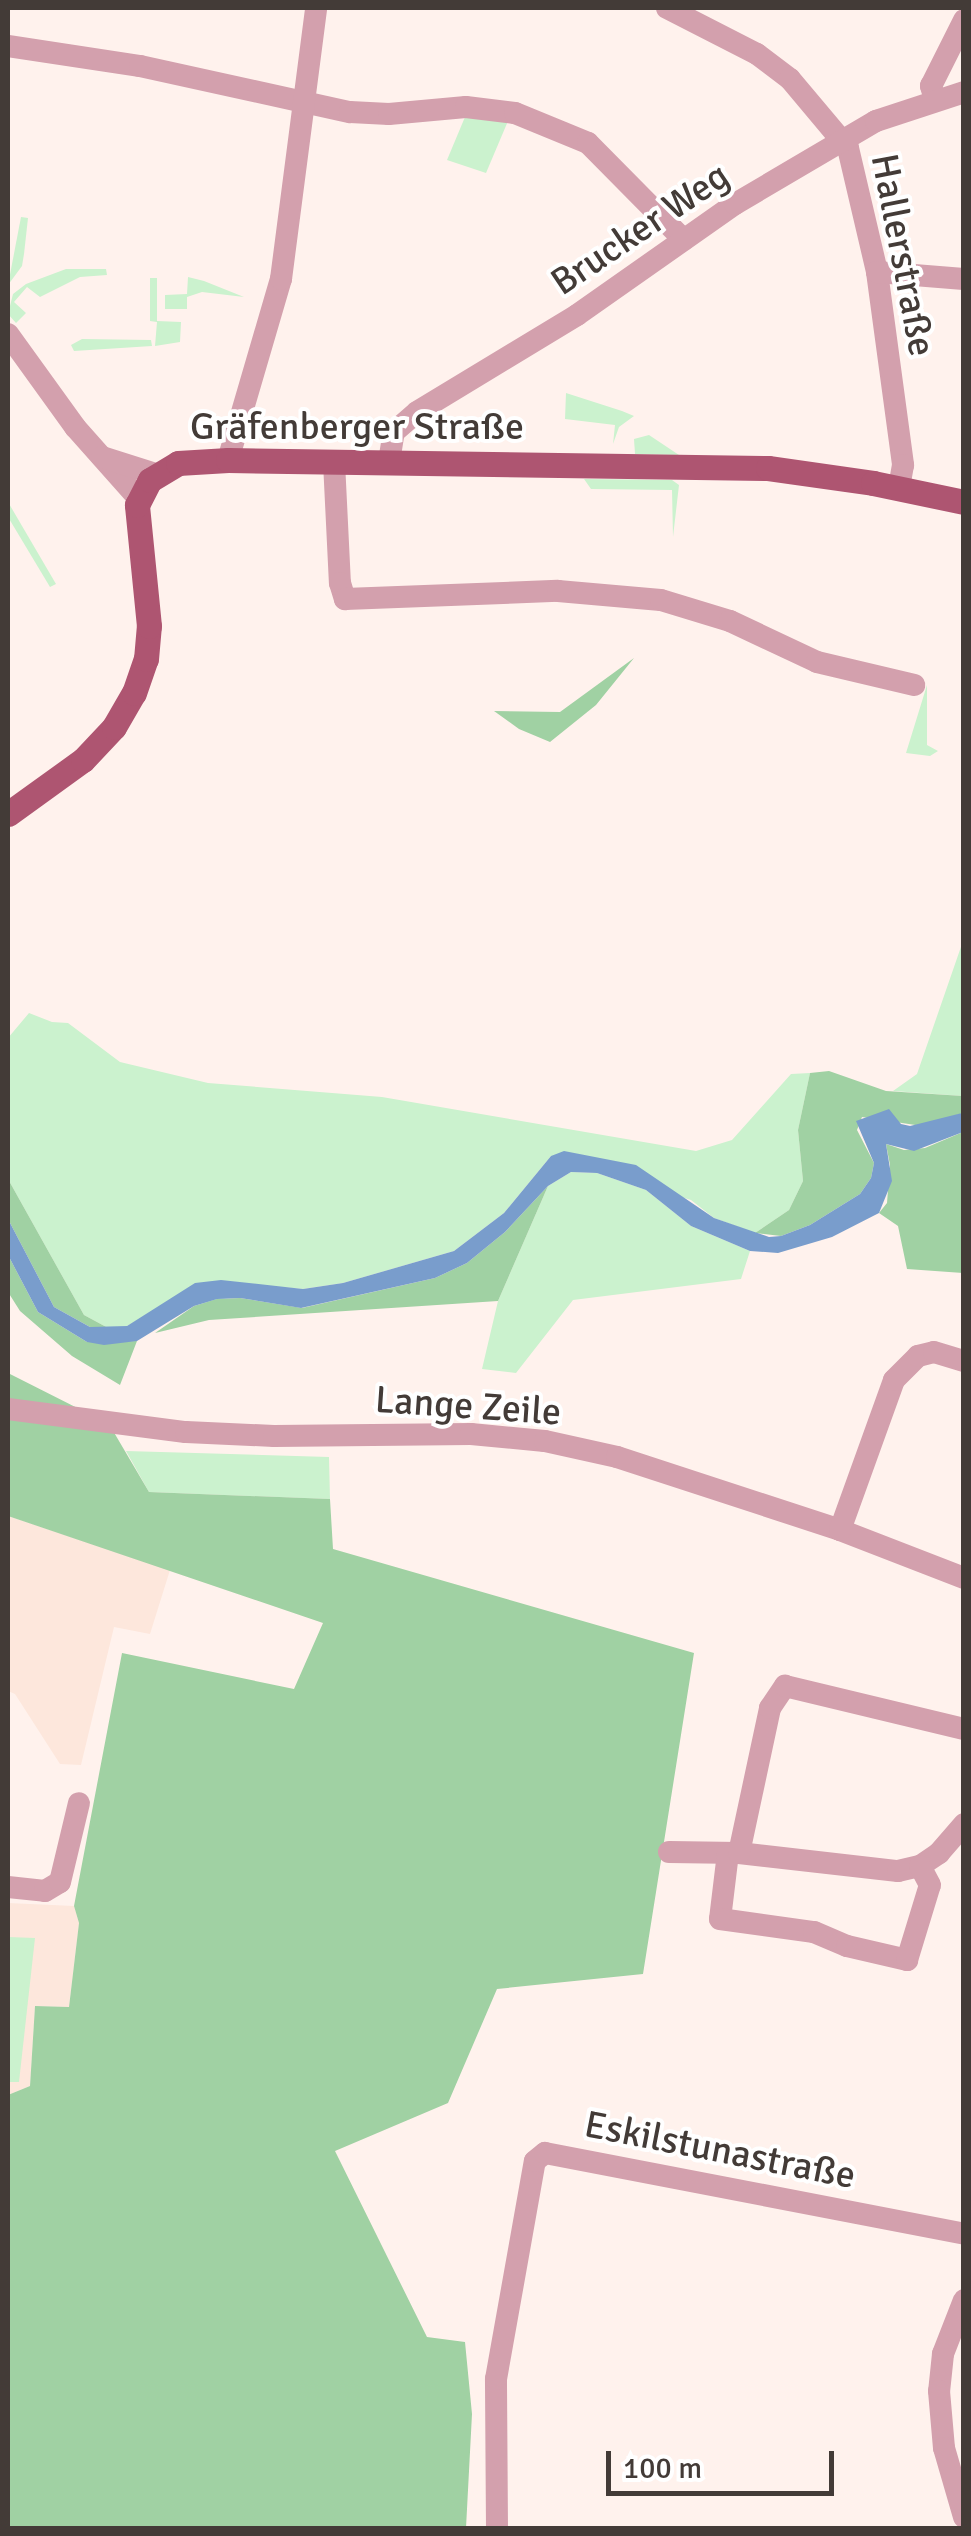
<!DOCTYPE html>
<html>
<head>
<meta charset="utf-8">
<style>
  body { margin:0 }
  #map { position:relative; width:971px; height:2536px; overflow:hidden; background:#fff2ed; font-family:Signika,sans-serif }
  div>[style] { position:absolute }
  .built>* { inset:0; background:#fde7dc }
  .green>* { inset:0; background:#cbf2ce }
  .forest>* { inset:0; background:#a0d1a3 }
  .water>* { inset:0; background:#799dcc }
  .minor>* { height:22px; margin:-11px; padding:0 11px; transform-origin:11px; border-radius:11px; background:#d3a0ad }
  .major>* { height:25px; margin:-12.5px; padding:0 12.5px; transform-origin:12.5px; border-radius:12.5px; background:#ae5571 }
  span { translate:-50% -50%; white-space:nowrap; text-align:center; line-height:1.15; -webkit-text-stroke:8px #fff; paint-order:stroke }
  .street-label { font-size:38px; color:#433b37 }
  .frame { position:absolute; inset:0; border:10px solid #433b37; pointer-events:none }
  .scale { position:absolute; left:606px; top:2451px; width:228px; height:45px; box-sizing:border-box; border:5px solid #433b37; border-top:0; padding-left:12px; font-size:30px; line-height:35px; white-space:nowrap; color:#433b37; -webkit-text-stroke:8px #fff; paint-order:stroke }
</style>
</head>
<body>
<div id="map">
  <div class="built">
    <i style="clip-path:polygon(8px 1516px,170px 1570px,150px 1634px,114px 1627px,81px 1765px,60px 1764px,15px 1694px,8px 1691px)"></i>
    <i style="clip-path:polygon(8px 1903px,74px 1906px,79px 1923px,69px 2007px,35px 2006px,30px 2086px,8px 2095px)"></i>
  </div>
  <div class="green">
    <i style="clip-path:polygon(465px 117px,508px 121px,486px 173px,447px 160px)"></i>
    <i style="clip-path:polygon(21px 217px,28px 218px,24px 254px,22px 266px,8px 285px)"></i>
    <i style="clip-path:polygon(66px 269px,106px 269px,107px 275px,80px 277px,40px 297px,27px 287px,14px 302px,26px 313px,16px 323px,8px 314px,13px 294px,26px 284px)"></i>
    <i style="clip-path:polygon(188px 277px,204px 281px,244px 297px,202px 292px,187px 297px,187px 309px,165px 309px,165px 295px,187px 294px)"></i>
    <i style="clip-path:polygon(150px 278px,157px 278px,157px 321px,181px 322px,180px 342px,155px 346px,157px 322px,150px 321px)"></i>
    <i style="clip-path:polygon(82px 339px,151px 340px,152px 346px,74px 351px,71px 345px)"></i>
    <i style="clip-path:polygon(566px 393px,622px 411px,634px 416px,619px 427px,613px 444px,615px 425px,565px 419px)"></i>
    <i style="clip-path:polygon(649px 435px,679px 455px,635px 454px,634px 439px)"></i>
    <i style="clip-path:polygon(584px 479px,672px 480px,679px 485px,673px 537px,672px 490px,591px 489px)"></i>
    <i style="clip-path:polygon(8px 502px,56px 584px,50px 587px,8px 517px)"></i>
    <i style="clip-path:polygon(927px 685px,927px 745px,938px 751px,930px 756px,906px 753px)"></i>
    <i style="clip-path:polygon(963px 941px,963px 1096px,893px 1091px,917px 1074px)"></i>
    <i style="clip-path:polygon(29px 1013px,52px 1022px,68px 1023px,120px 1062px,208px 1083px,382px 1097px,696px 1151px,732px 1140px,791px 1074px,810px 1073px,798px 1130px,803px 1181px,789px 1210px,755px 1233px,714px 1218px,691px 1200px,551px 1156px,504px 1213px,454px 1251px,343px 1283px,303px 1289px,280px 1287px,147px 1315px,127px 1326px,110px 1329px,84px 1315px,8px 1179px,8px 1038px)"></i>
    <i style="clip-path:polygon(571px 1172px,597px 1173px,646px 1190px,691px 1226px,750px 1251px,741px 1279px,573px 1300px,516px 1373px,482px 1369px,498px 1301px,548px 1186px)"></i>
    <i style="clip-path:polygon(126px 1451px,329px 1457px,330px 1499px,149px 1492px)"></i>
    <i style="clip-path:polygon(8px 1937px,35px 1938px,19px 2082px,8px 2082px)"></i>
  </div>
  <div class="forest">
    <i style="clip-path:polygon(634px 658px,596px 705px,550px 742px,519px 729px,494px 711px,560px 712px)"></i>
    <i style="clip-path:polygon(829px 1071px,886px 1091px,963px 1096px,963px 1113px,922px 1126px,862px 1117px,857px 1130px,874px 1163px,871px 1178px,860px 1194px,810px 1225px,781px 1236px,755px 1233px,789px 1210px,803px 1181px,798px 1130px,810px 1073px)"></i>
    <i style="clip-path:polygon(963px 1132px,963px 1273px,907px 1269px,898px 1226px,879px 1213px,887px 1203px,890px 1165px,886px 1144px,904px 1150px,925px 1148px)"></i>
    <i style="clip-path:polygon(8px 1179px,84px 1315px,110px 1329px,90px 1327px,54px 1307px,8px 1219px)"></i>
    <i style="clip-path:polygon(548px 1186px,498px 1301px,209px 1320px,155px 1333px,194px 1306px,217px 1299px,240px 1298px,302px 1308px,435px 1278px,467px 1263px,505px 1232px)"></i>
    <i style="clip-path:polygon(8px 1255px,38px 1312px,87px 1342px,137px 1341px,120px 1385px,72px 1356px,20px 1311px,8px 1292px)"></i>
    <i style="clip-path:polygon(8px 1373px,109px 1424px,149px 1492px,330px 1499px,333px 1549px,694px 1653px,643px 1974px,497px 1989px,448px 2103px,335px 2151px,427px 2337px,465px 2342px,472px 2414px,466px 2528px,8px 2528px,8px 2095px,30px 2086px,35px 2006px,69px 2007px,79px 1923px,74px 1906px,122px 1653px,294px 1689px,323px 1623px,8px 1516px)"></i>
  </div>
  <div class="water">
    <i style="clip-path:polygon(889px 1109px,901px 1124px,910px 1126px,962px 1113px,963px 1132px,914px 1151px,886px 1144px,892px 1181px,879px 1213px,832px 1237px,778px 1253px,750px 1251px,691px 1226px,646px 1190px,597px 1173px,571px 1172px,548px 1186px,505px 1232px,467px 1263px,435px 1278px,301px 1308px,240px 1298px,217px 1299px,194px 1306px,137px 1341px,104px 1345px,87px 1342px,38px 1312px,8px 1255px,8px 1219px,54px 1307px,90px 1327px,127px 1326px,195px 1283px,221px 1280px,303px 1289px,343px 1283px,454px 1251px,504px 1213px,551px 1156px,564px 1151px,636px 1165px,714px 1218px,769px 1237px,781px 1236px,810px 1225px,860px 1194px,871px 1178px,874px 1163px,856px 1121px)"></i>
  </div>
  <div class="minor">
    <i style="left:667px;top:8px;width:101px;rotate:27.1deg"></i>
    <i style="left:757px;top:54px;width:41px;rotate:37.1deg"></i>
    <i style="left:790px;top:79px;width:90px;rotate:50deg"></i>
    <i style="left:848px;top:148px;width:127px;rotate:76.8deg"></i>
    <i style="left:877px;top:272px;width:195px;rotate:82.3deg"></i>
    <i style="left:903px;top:465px;width:23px;rotate:100deg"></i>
    <i style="left:8px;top:46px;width:134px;rotate:8.6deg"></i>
    <i style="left:140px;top:66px;width:215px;rotate:12.4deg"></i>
    <i style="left:350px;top:112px;width:39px;rotate:3deg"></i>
    <i style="left:389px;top:114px;width:77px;rotate:-5.2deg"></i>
    <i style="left:466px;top:107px;width:49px;rotate:7deg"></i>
    <i style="left:515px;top:113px;width:79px;rotate:22.3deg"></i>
    <i style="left:588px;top:143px;width:136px;rotate:45.3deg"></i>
    <i style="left:935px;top:100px;width:15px;rotate:-106deg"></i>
    <i style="left:931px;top:86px;width:74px;rotate:-63.4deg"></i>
    <i style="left:877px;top:272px;width:87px;rotate:4.6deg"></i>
    <i style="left:8px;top:334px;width:115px;rotate:54.2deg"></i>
    <i style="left:75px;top:427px;width:96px;rotate:48.4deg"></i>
    <i style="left:102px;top:457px;width:57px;rotate:17.5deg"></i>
    <i style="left:228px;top:460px;width:189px;rotate:-73.7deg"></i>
    <i style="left:281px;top:279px;width:273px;rotate:-82.6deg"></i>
    <i style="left:334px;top:462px;width:121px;rotate:87.2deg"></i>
    <i style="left:340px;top:583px;width:17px;rotate:73deg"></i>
    <i style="left:345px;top:599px;width:213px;rotate:-2.2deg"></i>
    <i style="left:558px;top:591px;width:103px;rotate:5deg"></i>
    <i style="left:661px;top:600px;width:72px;rotate:16.9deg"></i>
    <i style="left:730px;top:621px;width:96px;rotate:25.2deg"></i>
    <i style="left:817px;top:662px;width:100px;rotate:13.3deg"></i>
    <i style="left:389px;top:462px;width:30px;rotate:-81deg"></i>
    <i style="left:394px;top:432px;width:30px;rotate:-41deg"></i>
    <i style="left:417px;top:412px;width:187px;rotate:-31.2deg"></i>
    <i style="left:577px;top:315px;width:193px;rotate:-35.1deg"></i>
    <i style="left:735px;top:204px;width:164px;rotate:-30.5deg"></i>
    <i style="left:876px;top:121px;width:93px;rotate:-18.2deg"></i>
    <i style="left:8px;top:1409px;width:179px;rotate:7.4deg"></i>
    <i style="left:186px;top:1432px;width:88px;rotate:2.6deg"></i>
    <i style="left:274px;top:1436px;width:197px;rotate:-0.6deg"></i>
    <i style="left:471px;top:1434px;width:74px;rotate:5.4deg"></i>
    <i style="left:545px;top:1441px;width:74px;rotate:12.5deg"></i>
    <i style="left:617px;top:1457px;width:235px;rotate:18.1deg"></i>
    <i style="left:840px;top:1530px;width:133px;rotate:21.2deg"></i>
    <i style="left:840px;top:1530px;width:159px;rotate:-70.2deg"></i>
    <i style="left:894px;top:1380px;width:34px;rotate:-45deg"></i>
    <i style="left:918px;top:1356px;width:16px;rotate:-14deg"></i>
    <i style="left:934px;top:1352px;width:31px;rotate:17deg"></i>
    <i style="left:669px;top:1852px;width:70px;rotate:0.8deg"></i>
    <i style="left:739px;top:1853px;width:160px;rotate:6.5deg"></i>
    <i style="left:898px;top:1871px;width:23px;rotate:-13deg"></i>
    <i style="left:920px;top:1866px;width:23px;rotate:-34deg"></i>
    <i style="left:939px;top:1853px;width:38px;rotate:-49deg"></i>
    <i style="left:728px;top:1853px;width:66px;rotate:96.9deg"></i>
    <i style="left:720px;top:1919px;width:95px;rotate:7.9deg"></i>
    <i style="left:814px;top:1932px;width:36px;rotate:23deg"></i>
    <i style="left:847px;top:1946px;width:62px;rotate:13.1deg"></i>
    <i style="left:907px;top:1960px;width:78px;rotate:-73deg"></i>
    <i style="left:930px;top:1885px;width:21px;rotate:-118deg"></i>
    <i style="left:739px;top:1853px;width:148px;rotate:-77.9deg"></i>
    <i style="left:770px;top:1708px;width:27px;rotate:-56deg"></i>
    <i style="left:785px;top:1686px;width:184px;rotate:13.5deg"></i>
    <i style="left:8px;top:1887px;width:37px;rotate:6deg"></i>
    <i style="left:45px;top:1891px;width:17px;rotate:-31deg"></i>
    <i style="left:60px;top:1882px;width:81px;rotate:-76.5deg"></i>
    <i style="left:964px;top:2300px;width:58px;rotate:111.3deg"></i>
    <i style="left:943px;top:2354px;width:37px;rotate:96deg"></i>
    <i style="left:939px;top:2391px;width:57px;rotate:85deg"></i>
    <i style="left:944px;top:2448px;width:72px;rotate:73.8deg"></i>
    <i style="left:497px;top:2528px;width:149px;rotate:-90.4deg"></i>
    <i style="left:496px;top:2379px;width:221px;rotate:-79.9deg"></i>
    <i style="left:535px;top:2161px;width:13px;rotate:-39deg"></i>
    <i style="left:545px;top:2153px;width:427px;rotate:10.9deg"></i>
  </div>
  <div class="major">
    <i style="left:8px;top:814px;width:92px;rotate:-35.8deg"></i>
    <i style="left:83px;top:760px;width:45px;rotate:-46.8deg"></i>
    <i style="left:114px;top:727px;width:39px;rotate:-60deg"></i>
    <i style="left:134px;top:693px;width:36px;rotate:-71deg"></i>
    <i style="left:146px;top:659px;width:33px;rotate:-85deg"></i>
    <i style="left:149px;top:626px;width:122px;rotate:-95.7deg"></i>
    <i style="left:137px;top:505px;width:28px;rotate:-63deg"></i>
    <i style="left:150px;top:480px;width:33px;rotate:-31deg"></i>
    <i style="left:178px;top:463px;width:50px;rotate:-3.4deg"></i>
    <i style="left:228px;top:460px;width:540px;rotate:0.85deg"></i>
    <i style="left:768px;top:468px;width:106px;rotate:8.1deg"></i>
    <i style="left:873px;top:483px;width:93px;rotate:11.8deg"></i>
  </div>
  <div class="street-label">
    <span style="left:640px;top:229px;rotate:-34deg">Brucker Weg</span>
    <span style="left:903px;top:255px;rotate:79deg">Hallerstraße</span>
    <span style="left:357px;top:427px">Gräfenberger Straße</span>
    <span style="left:468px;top:1406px;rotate:4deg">Lange Zeile</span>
    <span style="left:720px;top:2150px;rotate:11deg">Eskilstunastraße</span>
  </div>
  <div class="frame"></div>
  <div class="scale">100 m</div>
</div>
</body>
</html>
